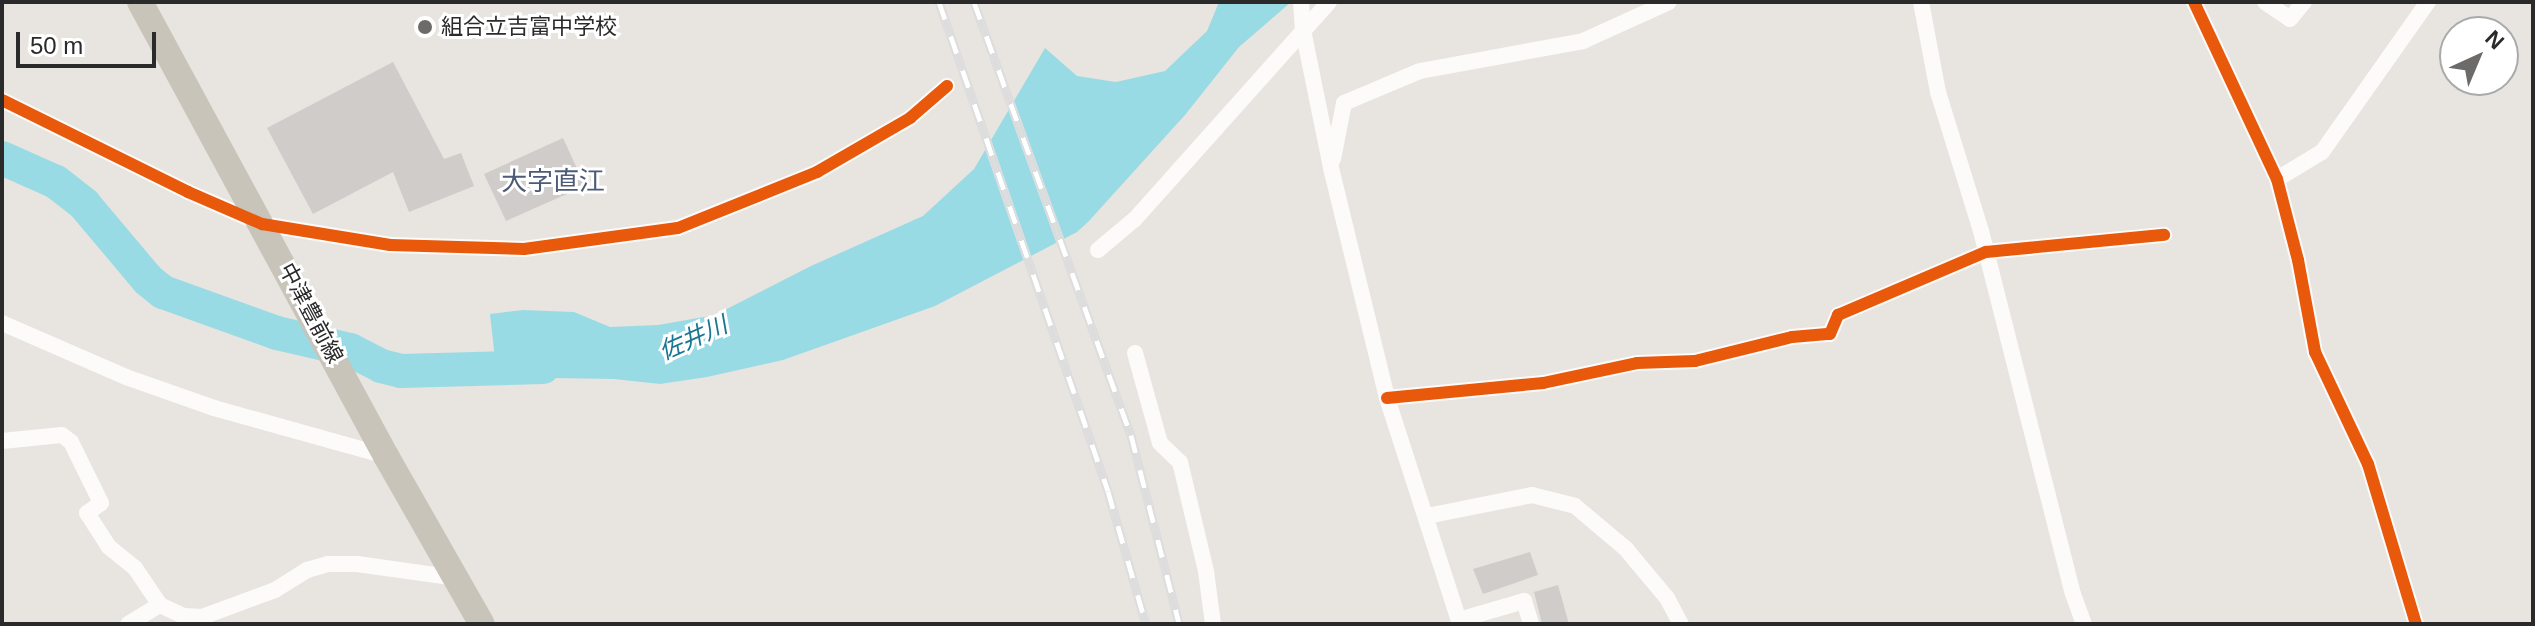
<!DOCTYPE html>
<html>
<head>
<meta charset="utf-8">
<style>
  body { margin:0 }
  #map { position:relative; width:2535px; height:626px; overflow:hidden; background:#e8e4e0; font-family:Arial,"Noto Sans JP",sans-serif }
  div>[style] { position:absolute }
  .water>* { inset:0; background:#99dbe4 }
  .river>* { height:34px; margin:-17px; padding:0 17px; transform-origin:17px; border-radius:17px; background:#99dbe4 }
  .building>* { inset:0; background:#cfccc9 }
  .minor>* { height:16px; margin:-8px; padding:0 8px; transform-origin:8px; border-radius:8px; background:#fcfbfa }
  .primary>* { height:26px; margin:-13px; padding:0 13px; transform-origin:13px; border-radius:13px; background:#c8c4ba }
  .rail>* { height:9px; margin-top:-4.5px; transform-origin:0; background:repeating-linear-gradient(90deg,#fff 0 18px,#deddde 0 36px); box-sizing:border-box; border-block:2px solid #deddde }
  .cycleway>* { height:12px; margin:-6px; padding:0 6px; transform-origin:6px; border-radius:6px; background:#e8590c }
  .dots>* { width:22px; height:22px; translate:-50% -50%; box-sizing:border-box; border:4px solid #fff; border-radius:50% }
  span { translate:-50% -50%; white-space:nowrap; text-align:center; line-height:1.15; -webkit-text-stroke:6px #fff; paint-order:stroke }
  .poi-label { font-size:22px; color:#2a2a2a }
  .left { translate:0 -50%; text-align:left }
  .street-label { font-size:22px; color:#2a2a2a }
  .water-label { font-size:24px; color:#177790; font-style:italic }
  .quarter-label { font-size:26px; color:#4e5b77 }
  .frame { position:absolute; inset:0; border:4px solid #2a2a2a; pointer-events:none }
  .north { position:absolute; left:2439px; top:16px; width:80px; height:80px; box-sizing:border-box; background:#fff; border:2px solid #aaa; border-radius:50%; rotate:44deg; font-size:22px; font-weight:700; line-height:32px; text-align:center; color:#2a2a2a }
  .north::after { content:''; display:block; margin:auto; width:28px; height:36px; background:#6c6b6a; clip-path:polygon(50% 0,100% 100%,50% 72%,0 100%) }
  .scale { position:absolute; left:16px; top:32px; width:140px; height:36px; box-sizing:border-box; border:4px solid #2a2a2a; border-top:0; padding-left:10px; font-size:24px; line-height:28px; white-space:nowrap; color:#2a2a2a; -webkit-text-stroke:6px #fff; paint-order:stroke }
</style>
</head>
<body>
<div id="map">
  <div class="water">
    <i style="clip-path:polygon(1219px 2px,1291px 2px,1239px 47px,1185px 115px,1088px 222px,1077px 232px,935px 306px,783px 360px,707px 377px,660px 384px,614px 379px,497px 377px,490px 314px,523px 310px,574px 312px,610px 327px,658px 325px,715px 315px,811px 266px,923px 216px,974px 169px,1045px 48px,1077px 76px,1116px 82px,1165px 71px,1207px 31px)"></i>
  </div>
  <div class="river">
    <i style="left:2px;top:158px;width:59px;rotate:24deg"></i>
    <i style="left:56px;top:182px;width:36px;rotate:38deg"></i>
    <i style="left:84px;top:204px;width:99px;rotate:49.9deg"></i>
    <i style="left:148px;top:280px;width:19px;rotate:39deg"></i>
    <i style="left:163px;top:292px;width:121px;rotate:19.8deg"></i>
    <i style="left:277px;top:333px;width:75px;rotate:13.1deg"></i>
    <i style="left:350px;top:350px;width:35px;rotate:27deg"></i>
    <i style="left:381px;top:366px;width:21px;rotate:14deg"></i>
    <i style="left:401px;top:371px;width:142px;rotate:-1.6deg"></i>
  </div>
  <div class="building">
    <i style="clip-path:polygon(393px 62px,444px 159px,461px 153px,474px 186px,409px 212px,393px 172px,313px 214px,267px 128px)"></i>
    <i style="clip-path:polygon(563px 138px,585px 186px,506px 221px,484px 174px)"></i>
    <i style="clip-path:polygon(1530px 552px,1538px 575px,1483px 594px,1473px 569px)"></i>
    <i style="clip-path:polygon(1558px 585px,1569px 624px,1542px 624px,1534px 592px)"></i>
  </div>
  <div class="minor">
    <i style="left:1301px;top:2px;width:28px;rotate:86deg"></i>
    <i style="left:1303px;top:30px;width:141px;rotate:78.5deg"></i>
    <i style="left:1331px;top:168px;width:237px;rotate:76.3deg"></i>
    <i style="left:1387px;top:398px;width:237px;rotate:72.1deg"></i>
    <i style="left:1921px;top:2px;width:92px;rotate:79.3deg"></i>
    <i style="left:1938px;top:92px;width:145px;rotate:72.8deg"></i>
    <i style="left:1981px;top:231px;width:374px;rotate:75.8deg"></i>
    <i style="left:2073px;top:594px;width:32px;rotate:70deg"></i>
    <i style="left:2194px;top:2px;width:195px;rotate:64.9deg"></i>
    <i style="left:2277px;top:179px;width:84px;rotate:75.5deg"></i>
    <i style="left:2298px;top:260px;width:94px;rotate:79.5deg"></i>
    <i style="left:2315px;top:352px;width:124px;rotate:64.7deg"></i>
    <i style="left:2368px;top:464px;width:167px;rotate:73.3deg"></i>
    <i style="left:2265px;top:2px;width:30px;rotate:34deg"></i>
    <i style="left:2290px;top:19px;width:22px;rotate:-51deg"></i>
    <i style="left:2px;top:100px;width:208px;rotate:26.3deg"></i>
    <i style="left:188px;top:192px;width:81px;rotate:23.4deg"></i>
    <i style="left:262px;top:224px;width:130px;rotate:9.3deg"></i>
    <i style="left:390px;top:245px;width:134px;rotate:1.7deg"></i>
    <i style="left:524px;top:249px;width:155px;rotate:-7.8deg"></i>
    <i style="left:678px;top:228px;width:150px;rotate:-21.9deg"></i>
    <i style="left:817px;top:172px;width:108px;rotate:-30.1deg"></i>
    <i style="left:910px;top:118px;width:49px;rotate:-40.9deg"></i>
    <i style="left:1333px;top:159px;width:57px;rotate:-78.9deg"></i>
    <i style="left:1344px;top:103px;width:82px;rotate:-22.8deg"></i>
    <i style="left:1420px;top:71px;width:166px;rotate:-10.4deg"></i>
    <i style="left:1583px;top:41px;width:94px;rotate:-24.4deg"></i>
    <i style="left:2277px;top:179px;width:52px;rotate:-31deg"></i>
    <i style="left:2322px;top:152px;width:184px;rotate:-54.8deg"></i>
    <i style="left:1098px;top:250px;width:48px;rotate:-40deg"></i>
    <i style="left:1135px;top:219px;width:291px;rotate:-48.2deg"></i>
    <i style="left:2px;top:323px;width:135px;rotate:23.5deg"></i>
    <i style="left:126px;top:377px;width:93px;rotate:19.4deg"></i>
    <i style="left:214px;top:408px;width:179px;rotate:15.6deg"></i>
    <i style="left:1135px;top:353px;width:93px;rotate:74.5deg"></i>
    <i style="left:1160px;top:443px;width:28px;rotate:44deg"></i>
    <i style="left:1180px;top:462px;width:112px;rotate:76.6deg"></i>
    <i style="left:1206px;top:571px;width:53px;rotate:82.5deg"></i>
    <i style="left:1387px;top:398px;width:157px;rotate:-5.5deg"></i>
    <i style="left:1543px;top:383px;width:96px;rotate:-12deg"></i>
    <i style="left:1637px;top:363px;width:58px;rotate:-2deg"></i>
    <i style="left:1695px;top:361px;width:100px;rotate:-13.9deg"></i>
    <i style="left:1792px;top:337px;width:38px;rotate:-5deg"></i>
    <i style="left:1830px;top:334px;width:21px;rotate:-67deg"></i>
    <i style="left:1838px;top:315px;width:161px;rotate:-23.1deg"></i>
    <i style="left:1986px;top:252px;width:179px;rotate:-5.5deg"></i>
    <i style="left:2px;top:441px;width:60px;rotate:-5.7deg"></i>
    <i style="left:62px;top:435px;width:11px;rotate:38deg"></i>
    <i style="left:71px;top:442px;width:68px;rotate:63.8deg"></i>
    <i style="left:101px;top:503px;width:17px;rotate:144deg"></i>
    <i style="left:87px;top:513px;width:40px;rotate:57.1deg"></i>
    <i style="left:109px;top:547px;width:33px;rotate:39deg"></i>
    <i style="left:135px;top:568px;width:45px;rotate:56deg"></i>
    <i style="left:160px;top:605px;width:26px;rotate:25deg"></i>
    <i style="left:184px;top:616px;width:18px;rotate:3deg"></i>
    <i style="left:202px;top:617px;width:78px;rotate:-20.3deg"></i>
    <i style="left:275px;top:590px;width:38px;rotate:-32deg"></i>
    <i style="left:307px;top:570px;width:22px;rotate:-16deg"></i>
    <i style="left:328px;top:564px;width:29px"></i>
    <i style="left:357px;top:564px;width:100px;rotate:8deg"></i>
    <i style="left:1427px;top:516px;width:107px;rotate:-11.3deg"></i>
    <i style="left:1532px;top:495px;width:44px;rotate:14.3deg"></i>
    <i style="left:1575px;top:506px;width:67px;rotate:40.1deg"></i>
    <i style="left:1626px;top:549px;width:64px;rotate:50.1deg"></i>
    <i style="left:1667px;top:598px;width:30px;rotate:62deg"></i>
    <i style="left:1459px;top:620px;width:68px;rotate:-16.3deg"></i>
    <i style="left:1524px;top:601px;width:24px;rotate:73deg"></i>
    <i style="left:128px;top:624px;width:37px;rotate:-31deg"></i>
  </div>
  <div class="primary">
    <i style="left:140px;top:2px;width:516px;rotate:61.55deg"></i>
    <i style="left:386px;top:456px;width:193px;rotate:60.3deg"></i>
  </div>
  <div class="rail">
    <i style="left:939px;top:2px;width:517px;rotate:70.93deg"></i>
    <i style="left:1108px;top:491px;width:138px;rotate:74.1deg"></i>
    <i style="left:974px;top:2px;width:461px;rotate:70.1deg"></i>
    <i style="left:1131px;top:435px;width:195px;rotate:75.7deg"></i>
  </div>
  <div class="cycleway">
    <i style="left:2194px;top:2px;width:195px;rotate:64.9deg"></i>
    <i style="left:2277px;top:179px;width:84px;rotate:75.5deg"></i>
    <i style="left:2298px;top:260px;width:94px;rotate:79.5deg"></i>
    <i style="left:2315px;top:352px;width:124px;rotate:64.7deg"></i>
    <i style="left:2368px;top:464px;width:167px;rotate:73.3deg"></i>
    <i style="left:2px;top:100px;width:208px;rotate:26.3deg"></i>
    <i style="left:188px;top:192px;width:81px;rotate:23.4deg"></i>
    <i style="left:262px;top:224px;width:130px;rotate:9.3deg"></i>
    <i style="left:390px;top:245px;width:134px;rotate:1.7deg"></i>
    <i style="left:524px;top:249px;width:155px;rotate:-7.8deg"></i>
    <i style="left:678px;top:228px;width:150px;rotate:-21.9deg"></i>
    <i style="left:817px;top:172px;width:108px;rotate:-30.1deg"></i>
    <i style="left:910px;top:118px;width:49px;rotate:-40.9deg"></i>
    <i style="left:1387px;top:398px;width:157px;rotate:-5.5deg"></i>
    <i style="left:1543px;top:383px;width:96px;rotate:-12deg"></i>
    <i style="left:1637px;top:363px;width:58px;rotate:-2deg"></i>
    <i style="left:1695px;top:361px;width:100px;rotate:-13.9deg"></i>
    <i style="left:1792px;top:337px;width:38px;rotate:-5deg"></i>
    <i style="left:1830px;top:334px;width:21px;rotate:-67deg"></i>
    <i style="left:1838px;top:315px;width:161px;rotate:-23.1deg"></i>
    <i style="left:1986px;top:252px;width:179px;rotate:-5.5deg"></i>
  </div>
  <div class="dots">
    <i style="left:425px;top:27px;background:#6c6b6a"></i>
  </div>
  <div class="poi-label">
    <span class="left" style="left:441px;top:27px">組合立吉富中学校</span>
  </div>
  <div class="street-label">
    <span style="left:311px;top:313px;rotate:62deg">中津豊前線</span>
  </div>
  <div class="water-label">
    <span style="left:693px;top:338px;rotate:-24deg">佐井川</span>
  </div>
  <div class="quarter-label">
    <span style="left:553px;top:182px">大字直江</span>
  </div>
  <div class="frame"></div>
  <div class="north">N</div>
  <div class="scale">50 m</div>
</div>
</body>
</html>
